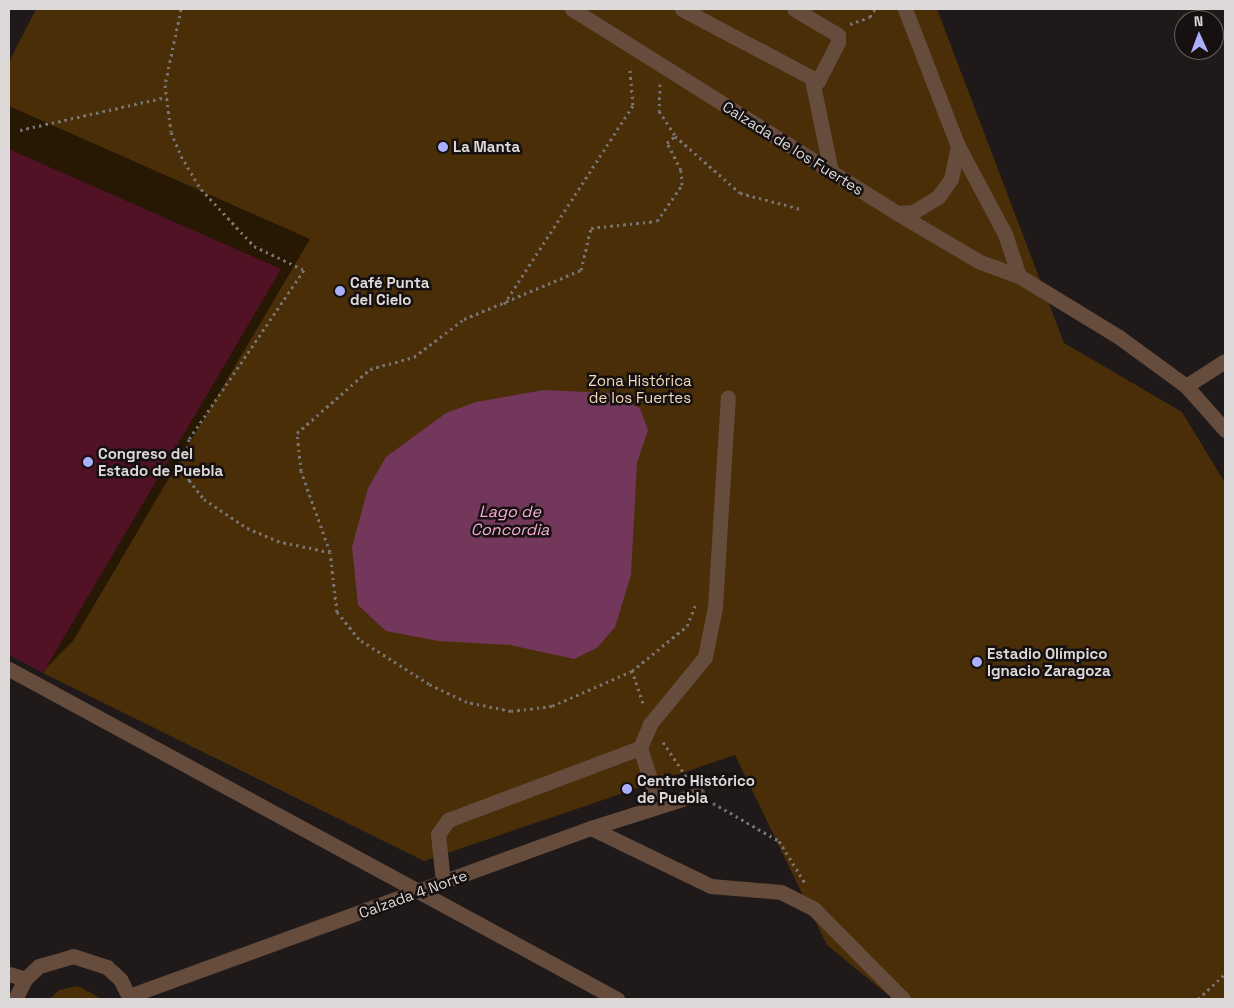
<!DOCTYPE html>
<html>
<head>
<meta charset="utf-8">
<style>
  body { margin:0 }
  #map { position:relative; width:1234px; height:1008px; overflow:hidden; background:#1f1a19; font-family:"Space Grotesk",sans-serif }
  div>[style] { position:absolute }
  .green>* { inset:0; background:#492e08 }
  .water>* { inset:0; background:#72375b }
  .shadow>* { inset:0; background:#0007 }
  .building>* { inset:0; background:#521226 }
  .path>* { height:3px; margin-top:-1.5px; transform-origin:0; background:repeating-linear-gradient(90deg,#787473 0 2.5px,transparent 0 6.5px) }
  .minor>* { height:15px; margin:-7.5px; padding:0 7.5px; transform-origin:7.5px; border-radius:7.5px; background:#664c3d }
  .dots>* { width:14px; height:14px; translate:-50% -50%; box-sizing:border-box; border:2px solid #161110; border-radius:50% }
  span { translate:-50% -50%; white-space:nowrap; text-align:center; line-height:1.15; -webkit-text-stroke:5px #161110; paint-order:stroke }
  .poi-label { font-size:15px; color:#ddd9d9; font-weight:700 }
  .left { translate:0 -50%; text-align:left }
  .street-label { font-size:15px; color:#ddd9d9 }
  .park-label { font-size:15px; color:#f5dabc }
  .water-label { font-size:16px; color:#f7add7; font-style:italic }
  .frame { position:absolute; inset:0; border:10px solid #ddd9d9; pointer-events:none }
  .north { position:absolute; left:1174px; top:10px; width:50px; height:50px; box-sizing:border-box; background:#161110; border:1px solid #666160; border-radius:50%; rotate:358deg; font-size:14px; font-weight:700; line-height:20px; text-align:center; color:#ddd9d9 }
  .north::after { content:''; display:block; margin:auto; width:18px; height:22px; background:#aab0fb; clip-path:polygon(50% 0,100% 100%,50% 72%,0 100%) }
</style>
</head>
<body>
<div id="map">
  <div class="green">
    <i style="clip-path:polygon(36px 9px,937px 9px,1064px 343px,1182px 412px,1225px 483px,1225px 998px,893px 999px,827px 945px,735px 755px,424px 861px,43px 673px,280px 269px,9px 149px,9px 62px)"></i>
    <i style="clip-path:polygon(78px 986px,102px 999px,50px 999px,59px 990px)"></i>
  </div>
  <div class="water">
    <i style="clip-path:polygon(544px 390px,608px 393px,640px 408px,648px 430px,637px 463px,631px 575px,615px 627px,597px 648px,574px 659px,510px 645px,438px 641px,386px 631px,358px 605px,352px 547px,368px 488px,386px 457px,446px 413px,476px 402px)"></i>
  </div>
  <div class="shadow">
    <i style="clip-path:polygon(9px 106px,310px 239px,73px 641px,43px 671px,9px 654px)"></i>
  </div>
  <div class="building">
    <i style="clip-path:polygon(9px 149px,281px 269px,43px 673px,9px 655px)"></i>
  </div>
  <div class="path">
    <i style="left:181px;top:9px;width:78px;rotate:101.9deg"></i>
    <i style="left:165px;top:85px;width:47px;rotate:82.7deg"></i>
    <i style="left:171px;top:132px;width:26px;rotate:67deg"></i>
    <i style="left:181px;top:156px;width:39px;rotate:59deg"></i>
    <i style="left:201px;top:189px;width:78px;rotate:47.1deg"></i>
    <i style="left:254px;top:246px;width:55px;rotate:25.6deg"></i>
    <i style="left:304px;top:270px;width:204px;rotate:124.2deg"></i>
    <i style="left:189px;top:439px;width:27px;rotate:98deg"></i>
    <i style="left:185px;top:466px;width:15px;rotate:74deg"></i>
    <i style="left:189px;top:480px;width:24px;rotate:52deg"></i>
    <i style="left:204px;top:499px;width:52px;rotate:34deg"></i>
    <i style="left:247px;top:528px;width:33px;rotate:23deg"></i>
    <i style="left:277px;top:541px;width:53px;rotate:11.9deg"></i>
    <i style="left:850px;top:24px;width:21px;rotate:-19deg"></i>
    <i style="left:870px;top:17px;width:9px;rotate:-58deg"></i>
    <i style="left:660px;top:84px;width:27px;rotate:92deg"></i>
    <i style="left:659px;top:111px;width:30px;rotate:57deg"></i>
    <i style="left:20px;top:130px;width:150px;rotate:-12.7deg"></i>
    <i style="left:504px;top:304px;width:237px;rotate:-57deg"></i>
    <i style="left:633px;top:105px;width:38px;rotate:-95deg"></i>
    <i style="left:632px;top:671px;width:87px;rotate:156.4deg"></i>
    <i style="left:552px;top:706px;width:41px;rotate:173deg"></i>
    <i style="left:511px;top:711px;width:45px;rotate:-168.4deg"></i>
    <i style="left:467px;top:702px;width:42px;rotate:-154.7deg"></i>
    <i style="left:429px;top:684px;width:83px;rotate:-147.3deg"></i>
    <i style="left:359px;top:639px;width:35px;rotate:-129deg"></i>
    <i style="left:337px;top:612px;width:60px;rotate:-96.7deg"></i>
    <i style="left:330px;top:552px;width:86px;rotate:-109.7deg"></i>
    <i style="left:301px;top:471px;width:38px;rotate:-96deg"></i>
    <i style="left:297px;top:433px;width:97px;rotate:-41.2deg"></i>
    <i style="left:370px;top:369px;width:46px;rotate:-15.3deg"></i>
    <i style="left:414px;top:357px;width:63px;rotate:-37.2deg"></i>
    <i style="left:464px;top:319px;width:127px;rotate:-22.7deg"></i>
    <i style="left:581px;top:270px;width:43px;rotate:-76.6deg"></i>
    <i style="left:591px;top:228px;width:66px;rotate:-6.1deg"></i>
    <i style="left:657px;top:221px;width:44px;rotate:-55.2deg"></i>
    <i style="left:682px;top:185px;width:15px;rotate:-94deg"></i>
    <i style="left:681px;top:170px;width:30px;rotate:-117deg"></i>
    <i style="left:667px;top:143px;width:11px;rotate:-41deg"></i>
    <i style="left:675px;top:136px;width:86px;rotate:41.2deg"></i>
    <i style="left:740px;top:193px;width:63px;rotate:14.7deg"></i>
    <i style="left:643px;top:703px;width:34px;rotate:-109deg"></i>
    <i style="left:632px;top:671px;width:71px;rotate:-39.3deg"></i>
    <i style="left:687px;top:626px;width:22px;rotate:-68deg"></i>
    <i style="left:663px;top:742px;width:43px;rotate:56.3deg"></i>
    <i style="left:713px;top:803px;width:76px;rotate:29.9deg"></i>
    <i style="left:779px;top:841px;width:49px;rotate:58.2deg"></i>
    <i style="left:1198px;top:999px;width:37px;rotate:-43deg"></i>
  </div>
  <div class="minor">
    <i style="left:572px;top:9px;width:384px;rotate:32.1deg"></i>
    <i style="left:897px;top:213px;width:96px;rotate:30.6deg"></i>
    <i style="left:980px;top:262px;width:41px;rotate:19.7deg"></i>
    <i style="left:1019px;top:276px;width:117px;rotate:31.4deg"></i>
    <i style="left:1119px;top:337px;width:83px;rotate:36.2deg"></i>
    <i style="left:1186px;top:386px;width:59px;rotate:48.4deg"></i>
    <i style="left:682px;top:9px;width:154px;rotate:27.9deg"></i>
    <i style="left:818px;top:81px;width:44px;rotate:-62.9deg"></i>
    <i style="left:838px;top:42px;width:7px;rotate:-90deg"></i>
    <i style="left:838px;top:35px;width:51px;rotate:-149.4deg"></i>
    <i style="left:905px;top:9px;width:147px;rotate:68.9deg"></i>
    <i style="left:958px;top:146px;width:100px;rotate:61.9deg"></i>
    <i style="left:1005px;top:234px;width:44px;rotate:71.6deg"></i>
    <i style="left:812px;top:80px;width:94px;rotate:78.3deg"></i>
    <i style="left:897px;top:213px;width:16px;rotate:-4deg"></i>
    <i style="left:913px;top:212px;width:29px;rotate:-31deg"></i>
    <i style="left:938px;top:197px;width:22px;rotate:-54deg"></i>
    <i style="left:951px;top:179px;width:34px;rotate:-78deg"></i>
    <i style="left:1186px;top:386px;width:46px;rotate:-32.7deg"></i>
    <i style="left:9px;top:669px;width:692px;rotate:28.49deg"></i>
    <i style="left:640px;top:748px;width:61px;rotate:71.9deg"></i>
    <i style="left:591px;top:828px;width:133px;rotate:25.8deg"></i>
    <i style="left:711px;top:886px;width:70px;rotate:4.9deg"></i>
    <i style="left:781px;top:892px;width:37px;rotate:27deg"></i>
    <i style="left:814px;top:909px;width:127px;rotate:45.3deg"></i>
    <i style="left:443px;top:882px;width:48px;rotate:-95.9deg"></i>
    <i style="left:438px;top:834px;width:17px;rotate:-54deg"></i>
    <i style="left:448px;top:820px;width:205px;rotate:-20.6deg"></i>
    <i style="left:640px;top:748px;width:26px;rotate:-67deg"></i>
    <i style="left:650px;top:724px;width:87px;rotate:-50.6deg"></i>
    <i style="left:705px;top:657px;width:51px;rotate:-78.7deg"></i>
    <i style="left:715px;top:607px;width:210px;rotate:-86.5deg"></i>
    <i style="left:9px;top:974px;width:17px;rotate:17deg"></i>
    <i style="left:129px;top:996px;width:492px;rotate:-20deg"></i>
    <i style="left:591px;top:828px;width:112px;rotate:-17.6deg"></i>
    <i style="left:15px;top:999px;width:22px;rotate:-63deg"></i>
    <i style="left:25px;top:979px;width:19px;rotate:-43deg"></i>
    <i style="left:39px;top:966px;width:35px;rotate:-16deg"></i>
    <i style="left:73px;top:956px;width:36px;rotate:18deg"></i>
    <i style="left:107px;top:967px;width:18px;rotate:43deg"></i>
    <i style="left:120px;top:979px;width:22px;rotate:63deg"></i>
  </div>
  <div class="dots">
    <i style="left:443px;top:147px;background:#aab0fb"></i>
    <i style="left:340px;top:291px;background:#aab0fb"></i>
    <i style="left:88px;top:462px;background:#aab0fb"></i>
    <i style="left:977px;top:662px;background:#aab0fb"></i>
    <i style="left:627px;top:789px;background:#aab0fb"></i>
  </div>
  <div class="poi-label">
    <span class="left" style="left:453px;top:147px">La Manta</span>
    <span class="left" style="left:350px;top:291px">Café Punta<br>del Cielo</span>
    <span class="left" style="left:98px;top:462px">Congreso del<br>Estado de Puebla</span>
    <span class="left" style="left:987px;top:662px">Estadio Olímpico<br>Ignacio Zaragoza</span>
    <span class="left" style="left:637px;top:789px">Centro Histórico<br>de Puebla</span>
  </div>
  <div class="street-label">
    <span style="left:793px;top:148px;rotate:32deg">Calzada de los Fuertes</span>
    <span style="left:413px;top:894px;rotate:-20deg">Calzada 4 Norte</span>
  </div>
  <div class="park-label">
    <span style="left:640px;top:389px">Zona Histórica<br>de los Fuertes</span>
  </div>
  <div class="water-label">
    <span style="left:510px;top:521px">Lago de<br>Concordia</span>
  </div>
  <div class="frame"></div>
  <div class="north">N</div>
</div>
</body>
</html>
